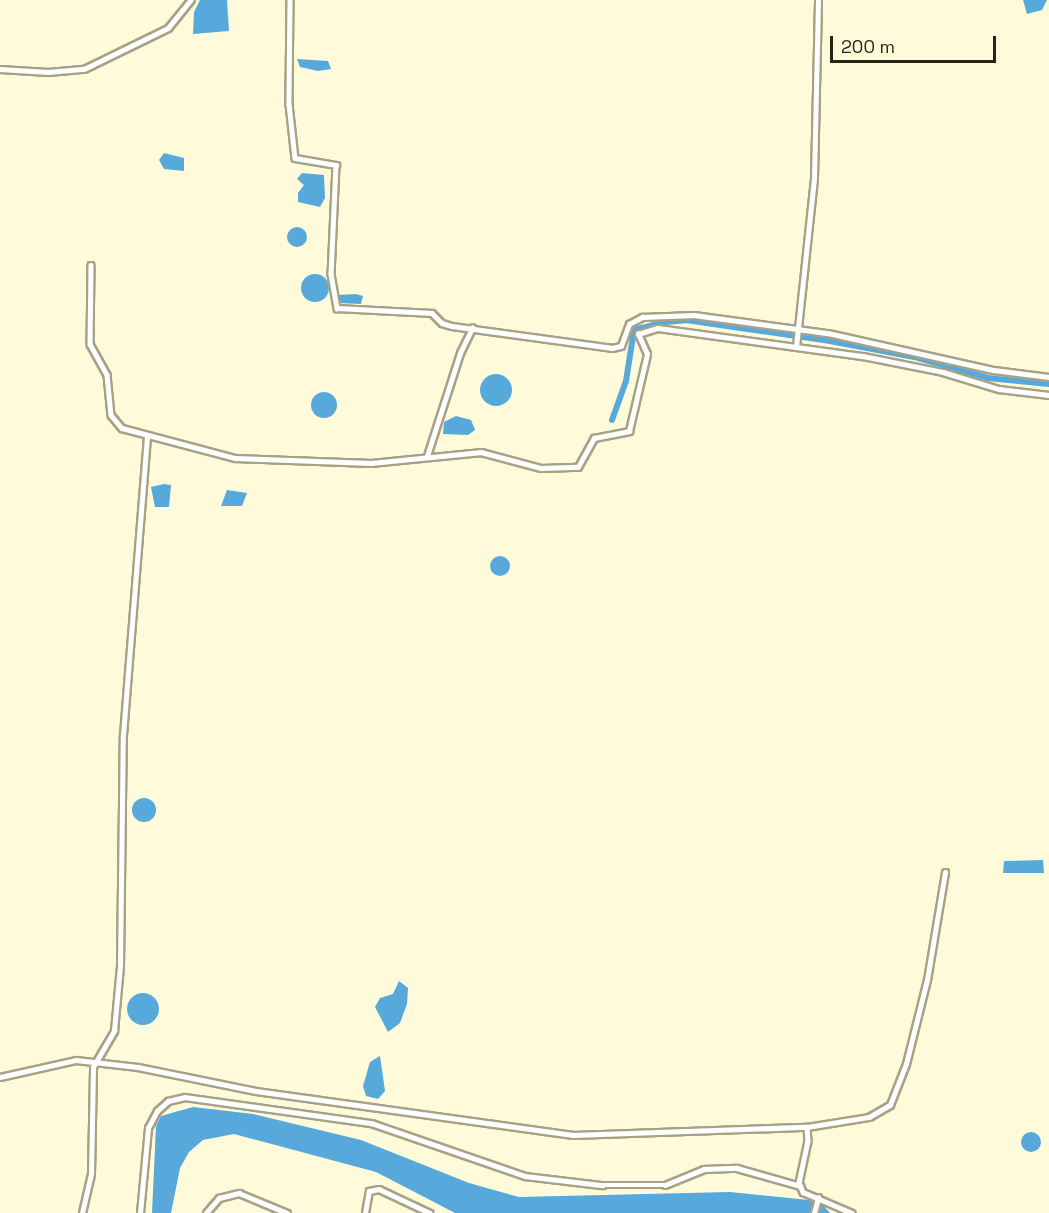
<!DOCTYPE html>
<html>
<head>
<meta charset="utf-8">
<style>
  body { margin:0 }
  #map { position:relative; width:1049px; height:1213px; overflow:hidden; background:#fffada; font-family:"Space Grotesk",sans-serif }
  div>[style] { position:absolute }
  .water>* { inset:0; background:#56a9da }
  .round { border-radius:50% }
  .canal>* { height:6px; margin:-3px; padding:0 3px; transform-origin:3px; border-radius:3px; background:#56a9da }
  .roads { filter:drop-shadow(2px 0 #a7a285) drop-shadow(-2px 0 #a7a285) drop-shadow(0 2px #a7a285) drop-shadow(0 -2px #a7a285) }
  .street>* { height:4.5px; margin:-2.25px; padding:0 2.25px; transform-origin:2.25px; border-radius:2.25px; background:#fff }
  span { translate:-50% -50%; white-space:nowrap; text-align:center; line-height:1.15; -webkit-text-stroke:4.5px #fffada; paint-order:stroke }
  .scale { position:absolute; left:830px; top:36px; width:166px; height:27px; box-sizing:border-box; border:3px solid #262418; border-top:0; padding-left:8px; font-size:18px; line-height:21px; white-space:nowrap; color:#262418; -webkit-text-stroke:4px #fffada; paint-order:stroke }
</style>
</head>
<body>
<div id="map">
  <div class="water">
    <i style="clip-path:polygon(200px 0,227px 0,229px 31px,193px 34px,194px 12px)"></i>
    <i style="clip-path:polygon(1023px 0,1047px 0,1042px 10px,1027px 14px)"></i>
    <i style="clip-path:polygon(297px 59px,328px 61px,331px 69px,318px 71px,300px 67px)"></i>
    <i style="clip-path:polygon(164px 153px,184px 158px,184px 171px,164px 169px,159px 160px)"></i>
    <i style="clip-path:polygon(302px 173px,324px 175px,325px 198px,320px 207px,298px 202px,298px 193px,304px 185px,297px 179px)"></i>
    <i class="round" style="left:287px;top:227px;width:20px;height:20px"></i>
    <i class="round" style="left:301px;top:274px;width:28px;height:28px"></i>
    <i style="clip-path:polygon(356px 294px,363px 296px,361px 304px,338px 303px,338px 295px)"></i>
    <i class="round" style="left:480px;top:374px;width:32px;height:32px"></i>
    <i class="round" style="left:311px;top:392px;width:26px;height:26px"></i>
    <i style="clip-path:polygon(456px 416px,471px 420px,475px 430px,468px 435px,443px 434px,444px 422px)"></i>
    <i style="clip-path:polygon(164px 484px,171px 485px,169px 507px,155px 507px,151px 487px)"></i>
    <i style="clip-path:polygon(227px 490px,247px 493px,242px 506px,221px 506px)"></i>
    <i class="round" style="left:490px;top:556px;width:20px;height:20px"></i>
    <i class="round" style="left:132px;top:798px;width:24px;height:24px"></i>
    <i style="clip-path:polygon(1043px 860px,1044px 873px,1003px 873px,1004px 861px)"></i>
    <i style="clip-path:polygon(399px 981px,408px 988px,407px 1004px,400px 1023px,388px 1032px,375px 1007px,380px 998px,393px 994px)"></i>
    <i class="round" style="left:127px;top:993px;width:32px;height:32px"></i>
    <i style="clip-path:polygon(380px 1056px,385px 1091px,378px 1099px,366px 1096px,363px 1086px,370px 1062px)"></i>
    <i style="clip-path:polygon(193px 1107px,253px 1114px,361px 1140px,469px 1183px,519px 1197px,730px 1192px,809px 1200px,823px 1205px,830px 1213px,455px 1213px,376px 1172px,234px 1134px,203px 1140px,189px 1152px,180px 1168px,171px 1213px,152px 1213px,156px 1126px,161px 1116px)"></i>
    <i class="round" style="left:1021px;top:1132px;width:20px;height:20px"></i>
  </div>
  <div class="canal">
    <i style="left:612px;top:420px;width:41px;rotate:-70.3deg"></i>
    <i style="left:626px;top:381px;width:52px;rotate:-81.1deg"></i>
    <i style="left:634px;top:330px;width:32px;rotate:-14deg"></i>
    <i style="left:665px;top:322px;width:21px;rotate:-5deg"></i>
    <i style="left:686px;top:320px;width:146px;rotate:8.3deg"></i>
    <i style="left:830px;top:341px;width:86px;rotate:10.7deg"></i>
    <i style="left:915px;top:357px;width:76px;rotate:16deg"></i>
    <i style="left:988px;top:378px;width:61px;rotate:5.6deg"></i>
  </div>
  <div class="roads">
    <div class="street">
      <i style="left:290px;top:0;width:104px;rotate:90.6deg"></i>
      <i style="left:289px;top:104px;width:54px;rotate:83.7deg"></i>
      <i style="left:295px;top:158px;width:42px;rotate:9.7deg"></i>
      <i style="left:336px;top:165px;width:109px;rotate:92.6deg"></i>
      <i style="left:331px;top:274px;width:35px;rotate:80deg"></i>
      <i style="left:337px;top:308px;width:95px;rotate:3deg"></i>
      <i style="left:432px;top:313px;width:14px;rotate:45deg"></i>
      <i style="left:442px;top:323px;width:10px;rotate:17deg"></i>
      <i style="left:452px;top:326px;width:162px;rotate:7.8deg"></i>
      <i style="left:612px;top:348px;width:9px;rotate:-13deg"></i>
      <i style="left:621px;top:346px;width:23px;rotate:-70deg"></i>
      <i style="left:629px;top:324px;width:15px;rotate:-28deg"></i>
      <i style="left:642px;top:317px;width:52px;rotate:-2.2deg"></i>
      <i style="left:694px;top:315px;width:135px;rotate:7.7deg"></i>
      <i style="left:828px;top:333px;width:170px;rotate:12.6deg"></i>
      <i style="left:994px;top:370px;width:55px;rotate:7.3deg"></i>
      <i style="left:0;top:69px;width:48px;rotate:3.6deg"></i>
      <i style="left:48px;top:72px;width:36px;rotate:-5deg"></i>
      <i style="left:84px;top:69px;width:93px;rotate:-26deg"></i>
      <i style="left:168px;top:28px;width:36px;rotate:-51deg"></i>
      <i style="left:91px;top:265px;width:79px;rotate:90.7deg"></i>
      <i style="left:90px;top:344px;width:35px;rotate:61deg"></i>
      <i style="left:107px;top:375px;width:40px;rotate:84.3deg"></i>
      <i style="left:111px;top:415px;width:17px;rotate:50deg"></i>
      <i style="left:122px;top:428px;width:117px;rotate:14.9deg"></i>
      <i style="left:235px;top:458px;width:136px;rotate:2.1deg"></i>
      <i style="left:371px;top:463px;width:111px;rotate:-5.7deg"></i>
      <i style="left:481px;top:452px;width:62px;rotate:14.9deg"></i>
      <i style="left:541px;top:468px;width:37px;rotate:-2deg"></i>
      <i style="left:578px;top:467px;width:33px;rotate:-61deg"></i>
      <i style="left:594px;top:438px;width:36px;rotate:-11deg"></i>
      <i style="left:629px;top:431px;width:79px;rotate:-76.8deg"></i>
      <i style="left:647px;top:354px;width:22px;rotate:-114deg"></i>
      <i style="left:638px;top:334px;width:21px;rotate:-17deg"></i>
      <i style="left:658px;top:328px;width:207px;rotate:7.8deg"></i>
      <i style="left:863px;top:356px;width:82px;rotate:11.3deg"></i>
      <i style="left:943px;top:372px;width:59px;rotate:16.9deg"></i>
      <i style="left:999px;top:389px;width:50px;rotate:6.8deg"></i>
      <i style="left:796px;top:347px;width:170px;rotate:-83.9deg"></i>
      <i style="left:814px;top:178px;width:178px;rotate:-88.7deg"></i>
      <i style="left:427px;top:456px;width:108px;rotate:-72.2deg"></i>
      <i style="left:460px;top:353px;width:28px;rotate:-64deg"></i>
      <i style="left:0;top:1077px;width:78px;rotate:-12.6deg"></i>
      <i style="left:76px;top:1060px;width:62px;rotate:6.4deg"></i>
      <i style="left:138px;top:1067px;width:120px;rotate:11.5deg"></i>
      <i style="left:256px;top:1091px;width:320px;rotate:7.9deg"></i>
      <i style="left:573px;top:1135px;width:234px;rotate:-2deg"></i>
      <i style="left:807px;top:1127px;width:14px;rotate:86deg"></i>
      <i style="left:808px;top:1141px;width:43px;rotate:102.1deg"></i>
      <i style="left:799px;top:1183px;width:10px;rotate:66deg"></i>
      <i style="left:803px;top:1192px;width:53px;rotate:23.2deg"></i>
      <i style="left:807px;top:1127px;width:63px;rotate:-9.2deg"></i>
      <i style="left:869px;top:1117px;width:24px;rotate:-30deg"></i>
      <i style="left:890px;top:1105px;width:44px;rotate:-68.7deg"></i>
      <i style="left:906px;top:1064px;width:87px;rotate:-76deg"></i>
      <i style="left:927px;top:980px;width:109px;rotate:-80.5deg"></i>
      <i style="left:82px;top:1213px;width:40px;rotate:-77deg"></i>
      <i style="left:91px;top:1174px;width:107px;rotate:-88.9deg"></i>
      <i style="left:93px;top:1067px;width:42px;rotate:-59.7deg"></i>
      <i style="left:114px;top:1031px;width:65px;rotate:-84.7deg"></i>
      <i style="left:120px;top:966px;width:231px;rotate:-89.3deg"></i>
      <i style="left:123px;top:735px;width:300px;rotate:-85.4deg"></i>
      <i style="left:140px;top:1213px;width:85px;rotate:-84.6deg"></i>
      <i style="left:148px;top:1128px;width:19px;rotate:-62deg"></i>
      <i style="left:157px;top:1111px;width:15px;rotate:-42deg"></i>
      <i style="left:168px;top:1101px;width:17px;rotate:-13deg"></i>
      <i style="left:185px;top:1097px;width:188px;rotate:8deg"></i>
      <i style="left:371px;top:1123px;width:163px;rotate:19deg"></i>
      <i style="left:525px;top:1176px;width:78px;rotate:6.7deg"></i>
      <i style="left:602px;top:1185px;width:63px"></i>
      <i style="left:665px;top:1185px;width:42px;rotate:-22.3deg"></i>
      <i style="left:704px;top:1169px;width:33px;rotate:-2deg"></i>
      <i style="left:737px;top:1168px;width:66px;rotate:15.9deg"></i>
      <i style="left:206px;top:1213px;width:20px;rotate:-49deg"></i>
      <i style="left:219px;top:1198px;width:21px;rotate:-14deg"></i>
      <i style="left:239px;top:1193px;width:52px;rotate:22.6deg"></i>
      <i style="left:365px;top:1213px;width:22px;rotate:-80deg"></i>
      <i style="left:369px;top:1191px;width:10px;rotate:-11deg"></i>
      <i style="left:379px;top:1189px;width:56px;rotate:25.2deg"></i>
      <i style="left:814px;top:1213px;width:16px;rotate:-75deg"></i>
    </div>
  </div>
  <div class="scale">200 m</div>
</div>
</body>
</html>
